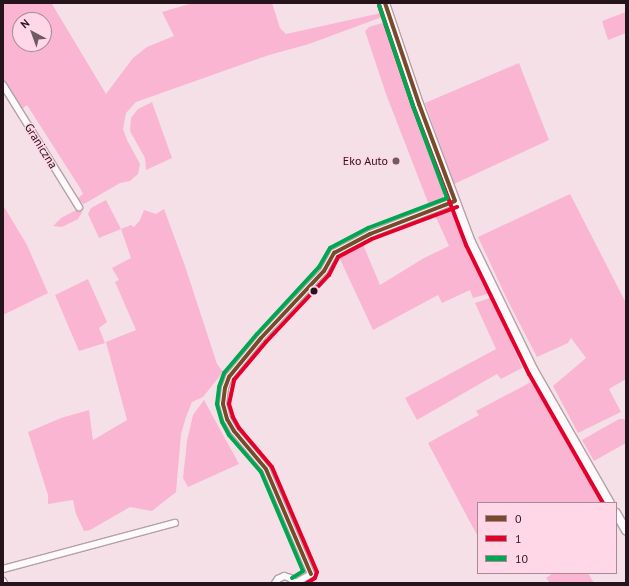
<!DOCTYPE html>
<html>
<head>
<meta charset="utf-8">
<style>
  body { margin:0 }
  #map { position:relative; width:629px; height:586px; overflow:hidden; background:#f6e0e8; font-family:"PT Sans",sans-serif }
  div>[style] { position:absolute }
  .green>* { inset:0; background:#f9b5d1 }
  .roads { filter:drop-shadow(1px 0 #b3a1a8) drop-shadow(-1px 0 #b3a1a8) drop-shadow(0 1px #b3a1a8) drop-shadow(0 -1px #b3a1a8) }
  .minor>* { height:6px; margin:-3px; padding:0 3px; transform-origin:3px; border-radius:3px; background:#fefafc }
  .secondary>* { height:8px; margin:-4px; padding:0 4px; transform-origin:4px; border-radius:4px; background:#fefafc }
  .bus-1>* { height:4px; margin:-2px; padding:0 2px; transform-origin:2px; border-radius:2px; background:#7a4b2a }
  .bus-2>* { height:4px; margin:-2px; padding:0 2px; transform-origin:2px; border-radius:2px; background:#e4002b }
  .bus-3>* { height:4px; margin:-2px; padding:0 2px; transform-origin:2px; border-radius:2px; background:#00a651 }
  .dots>* { width:11px; height:11px; translate:-50% -50%; box-sizing:border-box; border:2px solid #ffd7e6; border-radius:50% }
  span { translate:-50% -50%; white-space:nowrap; text-align:center; line-height:1.15; -webkit-text-stroke:3px #ffd7e6; paint-order:stroke }
  .street-label { font-size:12px; color:#25141b }
  .poi-label { font-size:12px; color:#25141b }
  .right { translate:-100% -50%; text-align:right }
  .frame { position:absolute; inset:0; border:4px solid #25141b; pointer-events:none }
  .legend { position:absolute; left:477px; top:502px; width:140px; height:72px; box-sizing:border-box; background:#ffd7e6; border:1px solid #a88995; margin:0; padding:5px 7px; list-style:none; font-size:12px; color:#25141b }
  .legend li { display:flex; align-items:center; gap:8px; height:20px }
  .legend b { width:20px; border:1px solid #a88995 }
  .north { position:absolute; left:12px; top:12px; width:40px; height:40px; box-sizing:border-box; background:#ffd7e6; border:1px solid #a88995; border-radius:50%; rotate:319deg; font-size:11px; font-weight:700; line-height:16px; text-align:center; color:#25141b }
  .north::after { content:''; display:block; margin:auto; width:14px; height:18px; background:#6e5b63; clip-path:polygon(50% 0,100% 100%,50% 72%,0 100%) }
</style>
</head>
<body>
<div id="map">
  <div class="green">
    <i style="clip-path:polygon(evenodd,3px 3px,53px 3px,52px 4px,106px 94px,133px 58px,147px 47px,174px 36px,162px 12px,193px 3px,272px 3px,280px 28px,286px 34px,381px 13px,382px 17px,309px 44px,269px 55px,136px 102px,126px 113px,123px 129px,127px 140px,140px 164px,138px 174px,130px 181px,120px 183px,84px 204px,77px 199px,83px 194px,80px 188px,27px 105px,21px 110px,3px 79px,3px 3px,20px 20px,44px 20px,44px 44px,20px 44px,20px 20px)"></i>
    <i style="clip-path:polygon(626px 12px,626px 33px,608px 40px,602px 21px)"></i>
    <i style="clip-path:polygon(382px 23px,385px 24px,443px 191px,443px 198px,429px 205px,386px 94px,365px 31px,369px 27px)"></i>
    <i style="clip-path:polygon(519px 63px,549px 140px,454px 184px,425px 103px)"></i>
    <i style="clip-path:polygon(152px 102px,172px 158px,146px 170px,145px 158px,130px 131px,131px 118px,138px 109px)"></i>
    <i style="clip-path:polygon(570px 194px,626px 303px,626px 379px,609px 389px,621px 412px,578px 433px,553px 386px,586px 358px,571px 338px,568px 343px,537px 357px,507px 299px,478px 237px)"></i>
    <i style="clip-path:polygon(106px 200px,121px 229px,131px 225px,134px 227px,140px 220px,144px 210px,156px 214px,164px 209px,185px 266px,217px 364px,223px 372px,203px 397px,192px 402px,186px 417px,181px 434px,176px 492px,152px 511px,130px 507px,90px 530px,84px 531px,76px 514px,73px 500px,48px 504px,48px 495px,28px 432px,61px 418px,89px 410px,93px 440px,127px 420px,106px 342px,136px 330px,115px 282px,119px 280px,112px 268px,131px 258px,121px 229px,99px 238px,88px 214px,91px 208px)"></i>
    <i style="clip-path:polygon(3px 205px,27px 245px,48px 293px,3px 315px)"></i>
    <i style="clip-path:polygon(78px 209px,82px 212px,78px 219px,62px 227px,53px 226px,61px 218px)"></i>
    <i style="clip-path:polygon(448px 211px,452px 214px,460px 233px,492px 291px,487px 294px,473px 298px,470px 290px,442px 303px,438px 295px,373px 330px,339px 257px,362px 242px,380px 285px,424px 258px,449px 246px,435px 215px)"></i>
    <i style="clip-path:polygon(88px 279px,107px 322px,99px 328px,105px 343px,79px 351px,55px 295px)"></i>
    <i style="clip-path:polygon(490px 298px,494px 301px,522px 368px,501px 379px,497px 374px,417px 420px,405px 398px,496px 349px,475px 303px)"></i>
    <i style="clip-path:polygon(531px 382px,604px 503px,478px 503px,478px 537px,428px 443px,479px 415px,476px 411px)"></i>
    <i style="clip-path:polygon(204px 400px,239px 464px,188px 487px,183px 478px,187px 441px,193px 415px)"></i>
    <i style="clip-path:polygon(619px 419px,624px 419px,626px 421px,626px 443px,594px 461px,582px 440px)"></i>
    <i style="clip-path:polygon(553px 573px,588px 573px,594px 583px,550px 583px,546px 578px)"></i>
  </div>
  <div class="roads">
    <div class="minor">
      <i style="left:3px;top:85px;width:144px;rotate:58.1deg"></i>
      <i style="left:3px;top:569px;width:178px;rotate:-15deg"></i>
      <i style="left:3px;top:581px;width:2px;rotate:63deg"></i>
      <i style="left:275px;top:583px;width:5px;rotate:-53deg"></i>
      <i style="left:278px;top:579px;width:7px;rotate:-27deg"></i>
      <i style="left:284px;top:576px;width:6px;rotate:18deg"></i>
      <i style="left:290px;top:578px;width:7px;rotate:45deg"></i>
      <i style="left:295px;top:583px;width:18px;rotate:-29deg"></i>
      <i style="left:311px;top:574px;width:114px;rotate:-113.2deg"></i>
      <i style="left:266px;top:469px;width:50px;rotate:-130.1deg"></i>
      <i style="left:234px;top:431px;width:14px;rotate:-120deg"></i>
      <i style="left:227px;top:419px;width:16px;rotate:-105deg"></i>
      <i style="left:223px;top:404px;width:16px;rotate:-83deg"></i>
      <i style="left:225px;top:388px;width:12px;rotate:-70deg"></i>
      <i style="left:229px;top:377px;width:50px;rotate:-50.6deg"></i>
      <i style="left:261px;top:338px;width:92px;rotate:-46.8deg"></i>
      <i style="left:324px;top:271px;width:21px;rotate:-61deg"></i>
      <i style="left:334px;top:253px;width:41px;rotate:-27.8deg"></i>
      <i style="left:370px;top:234px;width:91px;rotate:-21.2deg"></i>
    </div>
    <div class="secondary">
      <i style="left:385px;top:3px;width:107px;rotate:71.4deg"></i>
      <i style="left:419px;top:104px;width:147px;rotate:69.4deg"></i>
      <i style="left:471px;top:242px;width:144px;rotate:64deg"></i>
      <i style="left:534px;top:371px;width:152px;rotate:60.1deg"></i>
      <i style="left:616px;top:513px;width:20px;rotate:60deg"></i>
    </div>
  </div>
  <div class="bus-1">
    <i style="left:385px;top:3px;width:107px;rotate:71.4deg"></i>
    <i style="left:419px;top:104px;width:103px;rotate:69.6deg"></i>
    <i style="left:311px;top:574px;width:114px;rotate:-113.2deg"></i>
    <i style="left:266px;top:469px;width:50px;rotate:-130.1deg"></i>
    <i style="left:234px;top:431px;width:14px;rotate:-120deg"></i>
    <i style="left:227px;top:419px;width:16px;rotate:-105deg"></i>
    <i style="left:223px;top:404px;width:16px;rotate:-83deg"></i>
    <i style="left:225px;top:388px;width:12px;rotate:-70deg"></i>
    <i style="left:229px;top:377px;width:50px;rotate:-50.6deg"></i>
    <i style="left:261px;top:338px;width:92px;rotate:-46.8deg"></i>
    <i style="left:324px;top:271px;width:21px;rotate:-61deg"></i>
    <i style="left:334px;top:253px;width:41px;rotate:-27.8deg"></i>
    <i style="left:370px;top:234px;width:91px;rotate:-21.2deg"></i>
  </div>
  <div class="bus-2">
    <i style="left:379px;top:5px;width:107px;rotate:71.4deg"></i>
    <i style="left:413px;top:106px;width:149px;rotate:69.1deg"></i>
    <i style="left:466px;top:245px;width:144px;rotate:64deg"></i>
    <i style="left:529px;top:374px;width:149px;rotate:60.2deg"></i>
    <i style="left:307px;top:583px;width:9px;rotate:-32deg"></i>
    <i style="left:315px;top:578px;width:6px;rotate:-72deg"></i>
    <i style="left:317px;top:572px;width:114px;rotate:-113.2deg"></i>
    <i style="left:272px;top:467px;width:51px;rotate:-130.2deg"></i>
    <i style="left:239px;top:428px;width:13px;rotate:-119deg"></i>
    <i style="left:233px;top:417px;width:14px;rotate:-107deg"></i>
    <i style="left:229px;top:404px;width:25px;rotate:-78deg"></i>
    <i style="left:234px;top:380px;width:50px;rotate:-49.9deg"></i>
    <i style="left:266px;top:342px;width:92px;rotate:-46.8deg"></i>
    <i style="left:329px;top:275px;width:20px;rotate:-63deg"></i>
    <i style="left:338px;top:257px;width:38px;rotate:-28deg"></i>
    <i style="left:372px;top:239px;width:91px;rotate:-20.6deg"></i>
  </div>
  <div class="bus-3">
    <i style="left:292px;top:578px;width:13px;rotate:-32deg"></i>
    <i style="left:303px;top:571px;width:108px;rotate:-113deg"></i>
    <i style="left:261px;top:472px;width:49px;rotate:-130.9deg"></i>
    <i style="left:229px;top:435px;width:15px;rotate:-118deg"></i>
    <i style="left:222px;top:422px;width:19px;rotate:-106deg"></i>
    <i style="left:217px;top:404px;width:17px;rotate:-83deg"></i>
    <i style="left:219px;top:387px;width:15px;rotate:-70deg"></i>
    <i style="left:224px;top:373px;width:51px;rotate:-49.8deg"></i>
    <i style="left:257px;top:334px;width:91px;rotate:-47.2deg"></i>
    <i style="left:319px;top:267px;width:22px;rotate:-60deg"></i>
    <i style="left:330px;top:248px;width:43px;rotate:-27.8deg"></i>
    <i style="left:368px;top:228px;width:85px;rotate:-20.8deg"></i>
    <i style="left:447px;top:198px;width:98px;rotate:-110.3deg"></i>
    <i style="left:413px;top:106px;width:107px;rotate:-108.6deg"></i>
  </div>
  <div class="dots">
    <i style="left:396px;top:161px;background:#6e5b63"></i>
    <i style="left:314px;top:291px;background:#25141b"></i>
  </div>
  <div class="street-label">
    <span style="left:41px;top:146px;rotate:58deg">Graniczna</span>
  </div>
  <div class="poi-label">
    <span class="right" style="left:388px;top:161px">Eko Auto</span>
  </div>
  <div class="frame"></div>
  <ul class="legend">
  <li><b style="height:5px;background:#7a4b2a"></b>0</li>
  <li><b style="height:5px;background:#e4002b"></b>1</li>
  <li><b style="height:5px;background:#00a651"></b>10</li>
  </ul>
  <div class="north">N</div>
</div>
</body>
</html>
